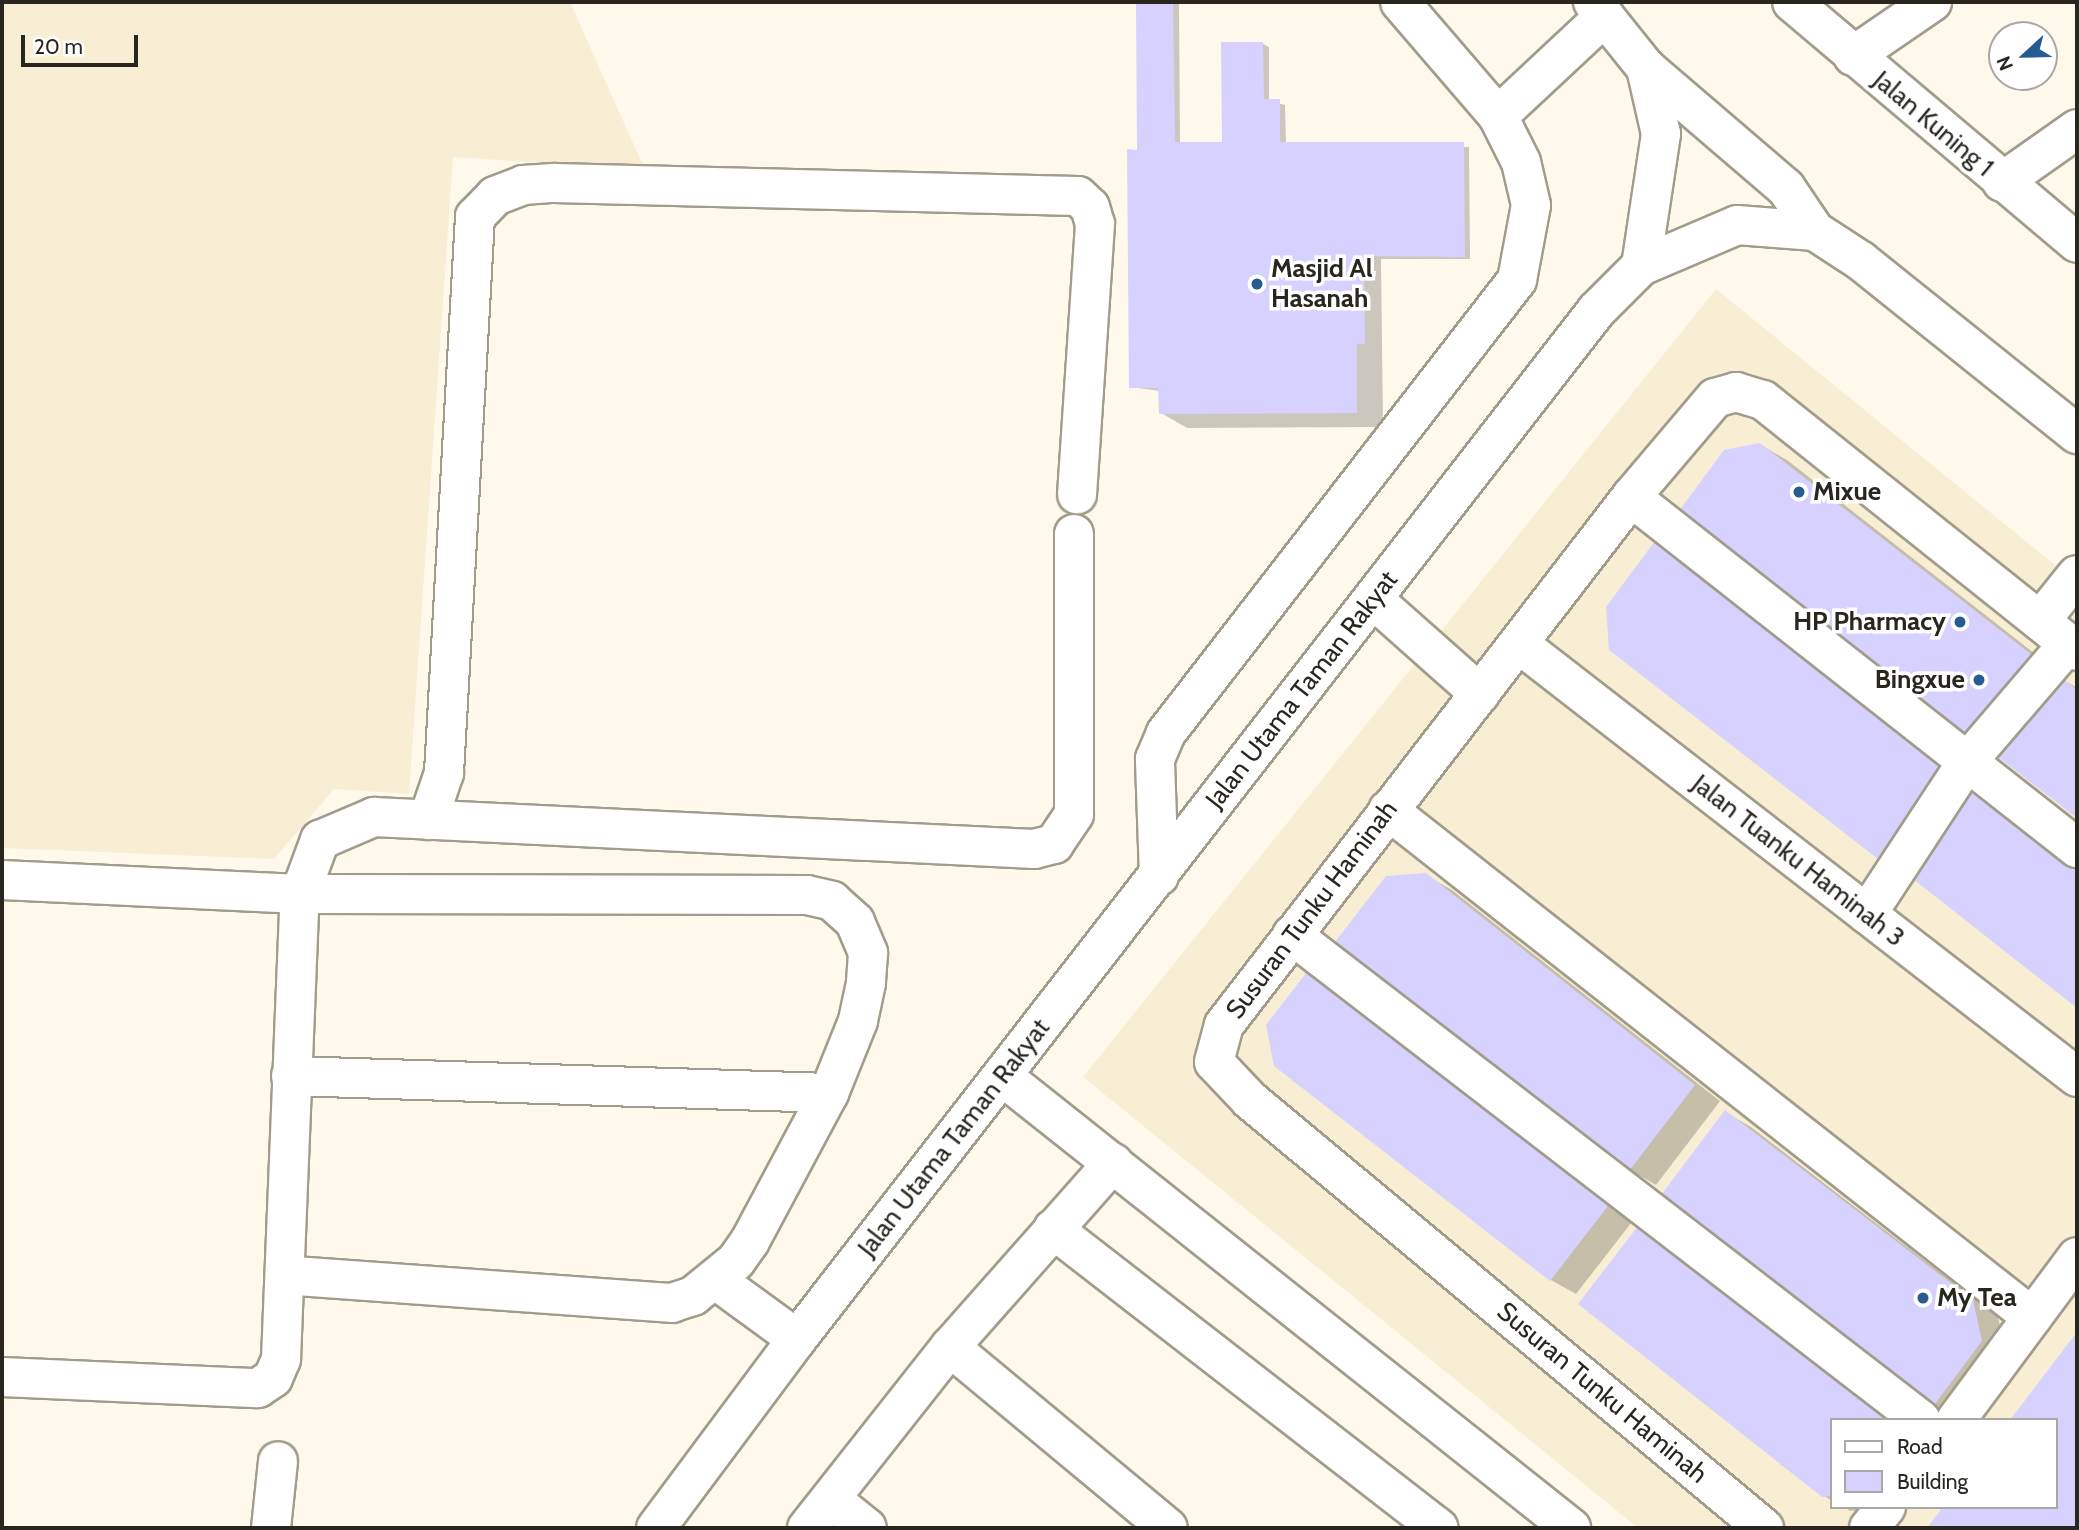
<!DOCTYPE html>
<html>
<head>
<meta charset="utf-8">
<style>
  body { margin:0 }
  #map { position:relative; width:2079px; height:1530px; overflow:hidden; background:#fef9eb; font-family:Cabin,sans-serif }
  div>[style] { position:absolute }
  .built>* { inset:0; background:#f7eed4 }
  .shadow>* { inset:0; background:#0003 }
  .building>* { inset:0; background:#d6d1ff }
  .roads { filter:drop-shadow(2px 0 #a29c8b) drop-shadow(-2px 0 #a29c8b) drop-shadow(0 2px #a29c8b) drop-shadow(0 -2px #a29c8b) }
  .minor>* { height:38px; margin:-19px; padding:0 19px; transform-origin:19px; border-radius:19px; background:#fff }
  .dots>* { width:19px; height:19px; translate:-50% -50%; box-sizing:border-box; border:4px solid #fff; border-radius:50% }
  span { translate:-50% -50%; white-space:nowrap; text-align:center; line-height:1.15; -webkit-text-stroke:7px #fff; paint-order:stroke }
  .street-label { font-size:26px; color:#28261f }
  .poi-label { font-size:26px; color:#28261f; font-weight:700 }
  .left { translate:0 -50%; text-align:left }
  .right { translate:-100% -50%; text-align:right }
  .frame { position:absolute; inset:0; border:4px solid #28261f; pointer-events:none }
  .legend { position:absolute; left:1830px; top:1418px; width:228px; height:91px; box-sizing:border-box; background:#fff; border:2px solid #a9a8a5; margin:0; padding:9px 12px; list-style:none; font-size:21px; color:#28261f }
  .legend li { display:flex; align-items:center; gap:14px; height:35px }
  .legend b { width:35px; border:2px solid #a9a8a5 }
  .north { position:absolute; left:1988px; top:21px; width:70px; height:70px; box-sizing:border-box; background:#fff; border:2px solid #a9a8a5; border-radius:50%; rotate:248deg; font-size:19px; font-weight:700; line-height:28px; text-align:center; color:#28261f }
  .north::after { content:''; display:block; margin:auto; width:24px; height:32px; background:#265b94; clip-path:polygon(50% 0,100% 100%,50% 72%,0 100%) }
  .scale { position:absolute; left:21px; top:35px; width:117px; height:32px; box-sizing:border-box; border:4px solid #28261f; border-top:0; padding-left:9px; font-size:21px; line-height:24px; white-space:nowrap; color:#28261f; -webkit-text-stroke:5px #fff; paint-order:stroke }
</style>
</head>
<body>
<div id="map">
  <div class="built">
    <i style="clip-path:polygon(2px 2px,570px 2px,645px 170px,453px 157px,409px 794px,334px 789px,274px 859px,2px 848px)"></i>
    <i style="clip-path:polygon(evenodd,1716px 289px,2077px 583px,2077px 1528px,1638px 1528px,1083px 1077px,1716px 289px,1832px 1420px,2056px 1420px,2056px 1507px,1832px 1507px,1832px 1420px)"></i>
  </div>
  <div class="shadow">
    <i style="clip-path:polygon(1138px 2px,1179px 2px,1180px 144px,1224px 144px,1263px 44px,1269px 47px,1269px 101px,1285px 105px,1286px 144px,1469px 147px,1470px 259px,1381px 259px,1383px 427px,1187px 428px,1161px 413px,1160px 391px,1131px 387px,1139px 151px)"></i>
    <i style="clip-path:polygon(1760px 445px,1787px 460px,2057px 671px,2054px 674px,2077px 688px,2077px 816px,1995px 752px)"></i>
    <i style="clip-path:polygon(1655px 544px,1681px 559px,2077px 867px,2077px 1006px,1906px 870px,1879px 857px)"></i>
    <i style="clip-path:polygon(1425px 875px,1452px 890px,1720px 1101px,1656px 1185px,1630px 1170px)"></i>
    <i style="clip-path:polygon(1317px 961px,1642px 1209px,1576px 1294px,1551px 1280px)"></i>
    <i style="clip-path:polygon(1725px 1112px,1751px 1127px,1998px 1317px,2007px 1356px,1955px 1420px,1933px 1407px)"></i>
    <i style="clip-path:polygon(1581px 1304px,1832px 1420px,1832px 1501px,1823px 1495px)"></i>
    <i style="clip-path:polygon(2077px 1335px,2077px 1528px,1929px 1528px,1945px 1507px,2056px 1507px,2056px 1420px,2012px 1420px)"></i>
    <i style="clip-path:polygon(1844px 1507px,1889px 1507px,1850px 1511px)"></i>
  </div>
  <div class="building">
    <i style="clip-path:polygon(1136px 2px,1173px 2px,1175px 142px,1222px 142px,1221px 42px,1263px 42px,1264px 99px,1280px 99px,1280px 142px,1464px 142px,1465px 257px,1364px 256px,1365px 344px,1357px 344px,1357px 413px,1159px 414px,1158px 388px,1129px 388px,1127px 149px,1137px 150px)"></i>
    <i style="clip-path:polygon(1760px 443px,2032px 655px,1967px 740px,1676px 515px,1724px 450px)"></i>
    <i style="clip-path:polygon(1655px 541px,1948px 767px,1878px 859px,1609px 650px,1606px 607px)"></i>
    <i style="clip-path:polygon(2056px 673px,2077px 690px,2077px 818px,1994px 754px)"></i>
    <i style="clip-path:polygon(1969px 785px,2077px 871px,2077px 1008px,1903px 871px)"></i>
    <i style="clip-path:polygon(1426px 873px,1695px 1085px,1629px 1171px,1335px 942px,1386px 876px)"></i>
    <i style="clip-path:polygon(1317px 959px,1618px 1193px,1550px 1281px,1274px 1066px,1266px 1025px)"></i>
    <i style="clip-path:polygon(1725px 1110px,1973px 1300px,1982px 1341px,1932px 1408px,1658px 1199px)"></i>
    <i style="clip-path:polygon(1645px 1217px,1900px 1420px,1832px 1420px,1832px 1496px,1822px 1497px,1578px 1304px)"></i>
    <i style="clip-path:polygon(2077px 1332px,2077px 1528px,1927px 1528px,1943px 1507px,2056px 1507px,2056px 1420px,2010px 1420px)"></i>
  </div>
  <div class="roads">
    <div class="minor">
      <i style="left:1593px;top:2px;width:85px;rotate:51.2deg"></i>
      <i style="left:1646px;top:68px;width:184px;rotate:40.6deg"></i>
      <i style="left:1786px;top:188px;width:52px;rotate:56deg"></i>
      <i style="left:1792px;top:2px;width:373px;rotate:40.2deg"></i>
      <i style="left:1853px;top:56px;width:96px;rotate:-34.4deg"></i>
      <i style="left:1498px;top:116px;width:146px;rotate:-43.1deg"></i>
      <i style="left:2002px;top:182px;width:92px;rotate:-35.2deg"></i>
      <i style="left:1641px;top:266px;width:134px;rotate:-81.4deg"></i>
      <i style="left:1661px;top:134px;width:68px;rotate:-102.8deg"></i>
      <i style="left:1631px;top:497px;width:568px;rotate:38.2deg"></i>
      <i style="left:1373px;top:599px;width:143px;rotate:41.6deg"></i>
      <i style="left:2040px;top:621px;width:59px;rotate:-51.2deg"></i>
      <i style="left:1519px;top:644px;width:706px;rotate:37.81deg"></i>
      <i style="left:1388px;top:810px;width:820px;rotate:38.21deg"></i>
      <i style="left:428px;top:820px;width:50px;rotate:-71.2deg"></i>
      <i style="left:444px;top:773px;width:557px;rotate:-86.81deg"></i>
      <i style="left:475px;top:217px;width:29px;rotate:-46deg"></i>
      <i style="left:495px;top:196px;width:30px;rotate:-21deg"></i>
      <i style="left:523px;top:185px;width:31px;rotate:-4deg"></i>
      <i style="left:554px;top:183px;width:524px;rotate:1.42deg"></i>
      <i style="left:1078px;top:196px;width:16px;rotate:43deg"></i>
      <i style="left:1090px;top:207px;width:18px;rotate:74deg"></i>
      <i style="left:1095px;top:224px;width:271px;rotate:93.8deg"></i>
      <i style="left:1159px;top:876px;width:117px;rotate:-92deg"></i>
      <i style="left:1155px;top:759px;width:28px;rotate:-67deg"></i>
      <i style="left:1166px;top:733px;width:573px;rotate:-52.23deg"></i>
      <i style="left:1517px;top:280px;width:76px;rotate:-79.4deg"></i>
      <i style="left:1531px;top:205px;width:44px;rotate:-103.1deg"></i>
      <i style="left:1521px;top:162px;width:51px;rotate:-116.6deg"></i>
      <i style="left:1498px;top:116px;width:150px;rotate:-130.7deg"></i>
      <i style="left:2px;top:880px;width:298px;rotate:2.7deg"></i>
      <i style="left:300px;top:894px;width:507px;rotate:0.11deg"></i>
      <i style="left:807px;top:895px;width:26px;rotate:13deg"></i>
      <i style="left:832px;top:901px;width:31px;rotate:42deg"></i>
      <i style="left:855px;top:922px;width:34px;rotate:67deg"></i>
      <i style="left:868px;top:953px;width:30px;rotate:94deg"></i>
      <i style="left:866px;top:983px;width:39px;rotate:102deg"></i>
      <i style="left:858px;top:1021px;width:78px;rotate:111.9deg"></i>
      <i style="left:829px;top:1093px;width:168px;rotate:118.1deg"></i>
      <i style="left:750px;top:1241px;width:24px;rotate:125deg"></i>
      <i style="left:736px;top:1261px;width:55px;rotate:140.9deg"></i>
      <i style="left:693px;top:1296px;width:22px;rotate:162deg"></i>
      <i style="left:672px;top:1303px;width:388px;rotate:-175.9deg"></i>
      <i style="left:1867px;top:914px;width:182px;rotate:-56.7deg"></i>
      <i style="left:1967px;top:762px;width:155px;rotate:-49.4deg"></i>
      <i style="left:1292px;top:935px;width:794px;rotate:37.63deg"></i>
      <i style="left:291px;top:1076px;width:538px;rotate:1.81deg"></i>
      <i style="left:1002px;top:1076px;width:727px;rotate:38.46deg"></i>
      <i style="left:1053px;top:1229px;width:488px;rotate:37.8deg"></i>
      <i style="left:716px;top:1280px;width:100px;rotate:36.1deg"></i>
      <i style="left:950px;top:1347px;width:283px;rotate:39.7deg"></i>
      <i style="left:2px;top:1377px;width:256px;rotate:2.5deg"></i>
      <i style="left:258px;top:1388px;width:18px;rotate:-34deg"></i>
      <i style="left:273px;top:1378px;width:21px;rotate:-67deg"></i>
      <i style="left:281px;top:1359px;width:465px;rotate:-87.7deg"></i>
      <i style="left:300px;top:894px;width:58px;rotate:-69.7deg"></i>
      <i style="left:320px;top:840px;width:59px;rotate:-23.1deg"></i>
      <i style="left:374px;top:817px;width:661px;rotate:2.78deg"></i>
      <i style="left:1034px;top:849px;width:21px;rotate:-14deg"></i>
      <i style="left:1054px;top:844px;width:36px;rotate:-56deg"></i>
      <i style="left:1074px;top:814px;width:280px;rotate:-90deg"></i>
      <i style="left:1956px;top:1420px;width:203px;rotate:-53.4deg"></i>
      <i style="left:831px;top:1499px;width:46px;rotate:38.9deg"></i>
      <i style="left:271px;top:1528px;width:67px;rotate:-84deg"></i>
      <i style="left:656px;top:1528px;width:236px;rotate:-53.3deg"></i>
      <i style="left:797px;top:1339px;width:1302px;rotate:-52.14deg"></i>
      <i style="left:1596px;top:311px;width:64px;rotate:-45deg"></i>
      <i style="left:1641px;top:266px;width:104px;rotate:-23.1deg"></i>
      <i style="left:1737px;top:225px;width:78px;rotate:4.4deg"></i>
      <i style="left:1815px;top:231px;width:55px;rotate:33.1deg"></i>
      <i style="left:1861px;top:261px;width:277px;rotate:38.7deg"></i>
      <i style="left:807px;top:1528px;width:231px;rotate:-51.7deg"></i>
      <i style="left:950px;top:1347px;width:246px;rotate:-48.5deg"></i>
      <i style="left:1764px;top:1528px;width:669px;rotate:-140.22deg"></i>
      <i style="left:1250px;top:1100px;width:52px;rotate:-133.5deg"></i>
      <i style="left:1214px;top:1062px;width:38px;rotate:-75deg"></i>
      <i style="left:1224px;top:1025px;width:667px;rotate:-52.37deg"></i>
      <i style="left:1631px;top:497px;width:130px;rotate:-49.7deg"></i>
      <i style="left:1715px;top:398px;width:22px;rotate:-16deg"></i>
      <i style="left:1736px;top:392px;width:28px;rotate:17deg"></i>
      <i style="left:1763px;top:400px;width:402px;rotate:38.6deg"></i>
      <i style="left:1869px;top:1528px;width:27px;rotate:-51deg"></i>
    </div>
  </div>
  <div class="dots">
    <i style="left:1257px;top:284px;background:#265b94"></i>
    <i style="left:1799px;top:492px;background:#265b94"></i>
    <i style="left:1960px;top:622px;background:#265b94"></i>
    <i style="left:1979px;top:680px;background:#265b94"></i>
    <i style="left:1923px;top:1298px;background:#265b94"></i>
  </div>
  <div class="street-label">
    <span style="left:1933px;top:124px;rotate:40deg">Jalan Kuning 1</span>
    <span style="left:1302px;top:690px;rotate:-52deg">Jalan Utama Taman Rakyat</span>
    <span style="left:1798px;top:861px;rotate:38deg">Jalan Tuanku Haminah 3</span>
    <span style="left:1312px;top:910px;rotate:-53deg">Susuran Tunku Haminah</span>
    <span style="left:954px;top:1138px;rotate:-52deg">Jalan Utama Taman Rakyat</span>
    <span style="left:1602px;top:1393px;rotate:40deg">Susuran Tunku Haminah</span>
  </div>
  <div class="poi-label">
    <span class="left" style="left:1271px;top:284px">Masjid Al<br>Hasanah</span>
    <span class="left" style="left:1813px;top:492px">Mixue</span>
    <span class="right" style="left:1946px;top:622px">HP Pharmacy</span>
    <span class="right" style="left:1965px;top:680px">Bingxue</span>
    <span class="left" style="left:1937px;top:1298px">My Tea</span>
  </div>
  <div class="frame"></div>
  <ul class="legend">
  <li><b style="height:9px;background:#fff"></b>Road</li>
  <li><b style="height:19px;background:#d6d1ff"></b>Building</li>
  </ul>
  <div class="north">N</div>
  <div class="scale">20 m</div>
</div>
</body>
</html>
